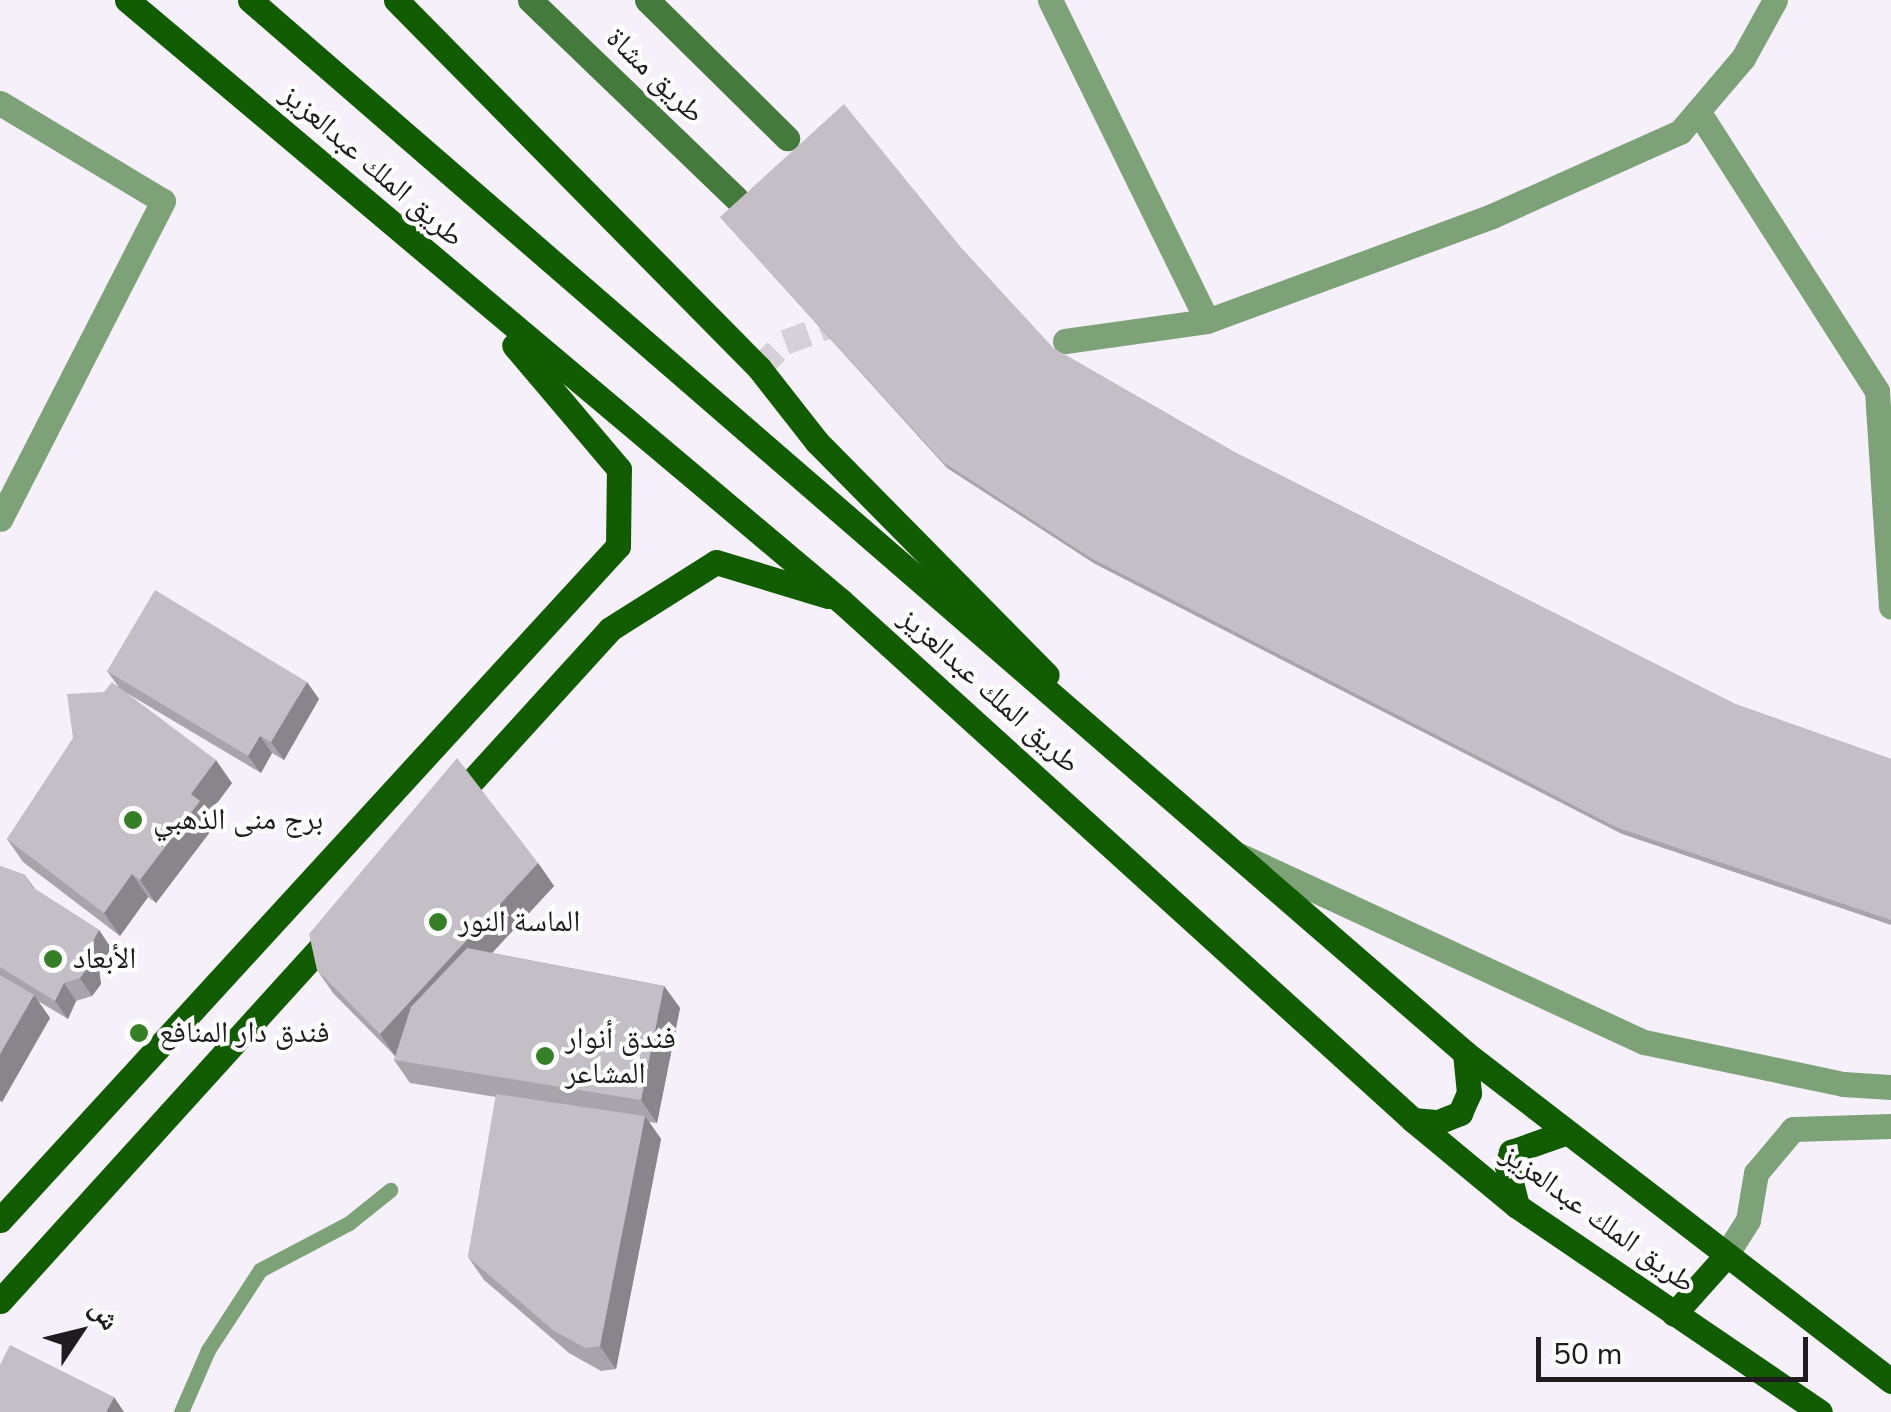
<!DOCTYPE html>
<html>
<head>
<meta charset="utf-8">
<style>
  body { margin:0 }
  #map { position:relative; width:1891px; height:1412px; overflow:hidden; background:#f6f0fa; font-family:"Nunito Sans","Noto Naskh Arabic",sans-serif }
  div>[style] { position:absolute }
  .tertiary-tunnel>* { height:25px; margin-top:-12.5px; transform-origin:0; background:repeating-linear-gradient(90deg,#d6d0d9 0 25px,transparent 0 37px) }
  .service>* { height:15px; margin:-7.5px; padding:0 7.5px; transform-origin:7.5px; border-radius:7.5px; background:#7ea278 }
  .minor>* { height:25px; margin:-12.5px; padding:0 12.5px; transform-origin:12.5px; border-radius:12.5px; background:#7ea278 }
  .tertiary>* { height:25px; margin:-12.5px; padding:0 12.5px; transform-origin:12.5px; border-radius:12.5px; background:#7ea278 }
  .secondary>* { height:25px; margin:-12.5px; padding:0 12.5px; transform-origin:12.5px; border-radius:12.5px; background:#447a3b }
  .primary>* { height:25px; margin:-12.5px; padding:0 12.5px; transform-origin:12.5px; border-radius:12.5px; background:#125c00 }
  .wall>* { inset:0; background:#a9a3ab }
  .shaded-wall>* { inset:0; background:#89858b }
  .building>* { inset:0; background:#c4bec7 }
  .dots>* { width:28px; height:28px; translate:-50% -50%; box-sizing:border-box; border:5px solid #fff; border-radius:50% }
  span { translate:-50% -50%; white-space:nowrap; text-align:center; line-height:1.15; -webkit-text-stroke:8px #fff; paint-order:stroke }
  .street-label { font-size:30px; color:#1e1c1f }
  .poi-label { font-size:30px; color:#1e1c1f }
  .left { translate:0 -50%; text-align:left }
  .north { position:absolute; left:30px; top:1282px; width:100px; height:100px; -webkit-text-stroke:8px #fff; paint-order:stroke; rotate:55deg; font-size:28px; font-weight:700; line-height:40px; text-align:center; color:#1e1c1f }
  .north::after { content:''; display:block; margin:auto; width:35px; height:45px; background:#1e1c1f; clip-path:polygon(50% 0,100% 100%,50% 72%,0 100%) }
  .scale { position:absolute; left:1536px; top:1337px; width:272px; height:45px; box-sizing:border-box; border:5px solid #1e1c1f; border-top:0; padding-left:12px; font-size:30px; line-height:35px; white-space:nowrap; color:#1e1c1f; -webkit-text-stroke:8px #fff; paint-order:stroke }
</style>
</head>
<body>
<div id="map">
  <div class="tertiary-tunnel">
    <i style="left:759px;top:368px;width:37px;rotate:-45deg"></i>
    <i style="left:785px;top:342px;width:68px;rotate:-20.6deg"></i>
  </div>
  <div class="service">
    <i style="left:181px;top:1412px;width:68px;rotate:-66.5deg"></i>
    <i style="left:208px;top:1350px;width:95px;rotate:-57deg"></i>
    <i style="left:260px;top:1270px;width:101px;rotate:-27.8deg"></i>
    <i style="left:349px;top:1223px;width:53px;rotate:-38.8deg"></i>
  </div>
  <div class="minor">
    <i style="left:1050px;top:0;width:357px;rotate:63.9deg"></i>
    <i style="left:0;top:103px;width:190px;rotate:31deg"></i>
    <i style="left:163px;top:201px;width:357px;rotate:117.1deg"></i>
    <i style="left:1698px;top:111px;width:332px;rotate:57.4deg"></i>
    <i style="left:1877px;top:391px;width:216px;rotate:86.3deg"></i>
  </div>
  <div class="tertiary">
    <i style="left:1065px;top:341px;width:143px;rotate:-8deg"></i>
    <i style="left:1207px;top:321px;width:304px;rotate:-20.2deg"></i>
    <i style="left:1492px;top:216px;width:206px;rotate:-24.1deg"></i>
    <i style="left:1680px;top:132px;width:97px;rotate:-49.6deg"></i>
    <i style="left:1743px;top:58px;width:66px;rotate:-61.1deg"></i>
    <i style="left:1241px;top:856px;width:444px;rotate:24.8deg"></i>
    <i style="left:1644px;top:1042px;width:203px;rotate:11.9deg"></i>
    <i style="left:1843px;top:1084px;width:48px;rotate:3.6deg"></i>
    <i style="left:1724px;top:1258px;width:45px;rotate:-57.7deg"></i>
    <i style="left:1748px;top:1220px;width:48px;rotate:-80.3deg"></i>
    <i style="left:1756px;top:1173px;width:57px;rotate:-49.9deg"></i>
    <i style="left:1793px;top:1129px;width:98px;rotate:-1.8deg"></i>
  </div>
  <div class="secondary">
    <i style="left:530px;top:0;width:286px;rotate:43.9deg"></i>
    <i style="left:647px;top:0;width:197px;rotate:44.6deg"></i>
  </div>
  <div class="primary">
    <i style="left:127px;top:0;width:933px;rotate:40.09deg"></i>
    <i style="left:841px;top:601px;width:772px;rotate:42.22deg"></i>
    <i style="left:1413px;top:1120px;width:135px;rotate:39.6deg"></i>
    <i style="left:1517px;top:1206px;width:366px;rotate:34.2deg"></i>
    <i style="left:250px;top:0;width:1608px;rotate:40.91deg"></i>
    <i style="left:1465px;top:1053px;width:538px;rotate:37.59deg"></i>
    <i style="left:396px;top:0;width:517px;rotate:45.39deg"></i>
    <i style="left:759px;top:368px;width:94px;rotate:51.9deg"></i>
    <i style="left:817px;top:442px;width:327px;rotate:45.4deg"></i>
    <i style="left:450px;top:805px;width:238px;rotate:-47.7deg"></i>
    <i style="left:610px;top:629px;width:125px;rotate:-32.3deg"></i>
    <i style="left:716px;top:562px;width:117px;rotate:16.9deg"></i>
    <i style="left:1413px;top:1120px;width:25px;rotate:5deg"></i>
    <i style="left:1438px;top:1122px;width:24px;rotate:-22deg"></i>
    <i style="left:1460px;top:1113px;width:22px;rotate:-66deg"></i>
    <i style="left:1469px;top:1093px;width:40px;rotate:-95.7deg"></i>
    <i style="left:1517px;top:1206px;width:41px;rotate:-104deg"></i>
    <i style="left:1507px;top:1166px;width:15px;rotate:-74deg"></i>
    <i style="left:1511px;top:1152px;width:57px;rotate:-19.4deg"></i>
    <i style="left:0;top:1220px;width:914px;rotate:-47.48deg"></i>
    <i style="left:618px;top:546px;width:77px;rotate:-89.3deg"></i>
    <i style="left:619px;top:469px;width:162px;rotate:-130.3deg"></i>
    <i style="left:0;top:1301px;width:500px;rotate:-47.8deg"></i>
    <i style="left:1674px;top:1314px;width:75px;rotate:-48.2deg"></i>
  </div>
  <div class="wall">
    <i style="clip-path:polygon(720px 217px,963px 250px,1053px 348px,1236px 453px,1735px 704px,1891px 759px,1891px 925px,1622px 834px,1095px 564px,947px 468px)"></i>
    <i style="clip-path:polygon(107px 671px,319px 699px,284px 760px,272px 753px,261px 773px,125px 692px,232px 783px,209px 814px,216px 824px,156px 903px,148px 897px,120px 936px,23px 862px,7px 839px,104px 692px,118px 686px)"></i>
    <i style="clip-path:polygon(538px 863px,554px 886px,492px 953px,664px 986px,680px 1008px,657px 1123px,649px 1122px,661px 1139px,616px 1369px,601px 1371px,569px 1353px,484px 1280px,468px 1257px,496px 1097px,410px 1083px,394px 1060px,395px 1056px,333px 993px,317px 970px)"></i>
    <i style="clip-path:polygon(0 866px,25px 875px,35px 889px,99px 930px,111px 948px,99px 969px,101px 984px,92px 996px,76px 1001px,68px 1019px,38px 1001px,50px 1018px,2px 1102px,0 1101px)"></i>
  </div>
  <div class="shaded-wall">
    <i style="clip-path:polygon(307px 682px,319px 699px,284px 760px,271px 742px)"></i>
    <i style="clip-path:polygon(260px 736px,272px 753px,261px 773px,248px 756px)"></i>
    <i style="clip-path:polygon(216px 760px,232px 783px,209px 814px,216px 824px,156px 903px,140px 880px,191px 794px)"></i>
    <i style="clip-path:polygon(538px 863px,554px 886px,396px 1057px,380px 1034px)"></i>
    <i style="clip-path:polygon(132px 874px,148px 897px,120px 936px,104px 913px)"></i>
    <i style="clip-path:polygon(99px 930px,111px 948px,99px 969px,101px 984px,92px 996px,80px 978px,87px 952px)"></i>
    <i style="clip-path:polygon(64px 983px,76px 1001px,68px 1019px,55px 1001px)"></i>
    <i style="clip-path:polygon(664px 986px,680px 1008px,657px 1123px,641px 1100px)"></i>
    <i style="clip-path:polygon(34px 995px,50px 1018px,2px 1102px,0 1100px,0 1054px)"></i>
    <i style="clip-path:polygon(645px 1116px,661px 1139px,616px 1369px,600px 1346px)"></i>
    <i style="clip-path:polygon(114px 1397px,124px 1412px,106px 1412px)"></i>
  </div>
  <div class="building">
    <i style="clip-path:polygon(844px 104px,963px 250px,1053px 348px,1236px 453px,1735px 704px,1891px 759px,1891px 920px,1618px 828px,1091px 558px,943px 462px,720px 217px)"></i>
    <i style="clip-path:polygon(155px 590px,307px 682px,271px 742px,260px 736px,248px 756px,107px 671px)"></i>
    <i style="clip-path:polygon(112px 682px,216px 760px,191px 794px,200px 801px,140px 880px,132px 874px,104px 913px,7px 839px,73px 738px,67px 694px,104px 692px)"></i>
    <i style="clip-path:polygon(457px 758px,538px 863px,380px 1034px,317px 970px,309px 934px)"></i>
    <i style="clip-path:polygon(0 866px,25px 875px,32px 887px,99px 930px,87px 952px,89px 966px,80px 978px,64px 983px,55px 1001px,0 967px)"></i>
    <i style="clip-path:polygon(467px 948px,664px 986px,641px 1100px,394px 1060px,411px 1007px)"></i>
    <i style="clip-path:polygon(0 975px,34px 995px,0 1054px)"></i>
    <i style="clip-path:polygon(496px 1094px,645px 1116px,600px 1346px,585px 1348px,553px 1330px,468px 1257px)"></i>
    <i style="clip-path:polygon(10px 1345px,114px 1397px,106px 1412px,0 1412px,0 1365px)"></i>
  </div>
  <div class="dots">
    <i style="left:133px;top:820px;background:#358027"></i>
    <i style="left:438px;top:922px;background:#358027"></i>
    <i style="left:53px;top:959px;background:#358027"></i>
    <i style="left:139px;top:1033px;background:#358027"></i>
    <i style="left:545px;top:1056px;background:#358027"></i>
  </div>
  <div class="street-label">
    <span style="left:655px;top:76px;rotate:44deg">طريق مشاة</span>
    <span style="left:372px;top:166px;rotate:41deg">طريق الملك عبدالعزيز</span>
    <span style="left:989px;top:691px;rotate:42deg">طريق الملك عبدالعزيز</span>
    <span style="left:1598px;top:1219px;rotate:36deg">طريق الملك عبدالعزيز</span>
  </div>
  <div class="poi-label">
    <span class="left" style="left:153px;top:820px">برج منى الذهبي</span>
    <span class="left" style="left:458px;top:922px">الماسة النور</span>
    <span class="left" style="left:73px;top:959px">الأبعاد</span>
    <span class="left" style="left:159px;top:1033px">فندق دار المنافع</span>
    <span class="left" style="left:565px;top:1056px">فندق أنوار<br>المشاعر</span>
  </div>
  <div class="north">ش</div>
  <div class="scale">50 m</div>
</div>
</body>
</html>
